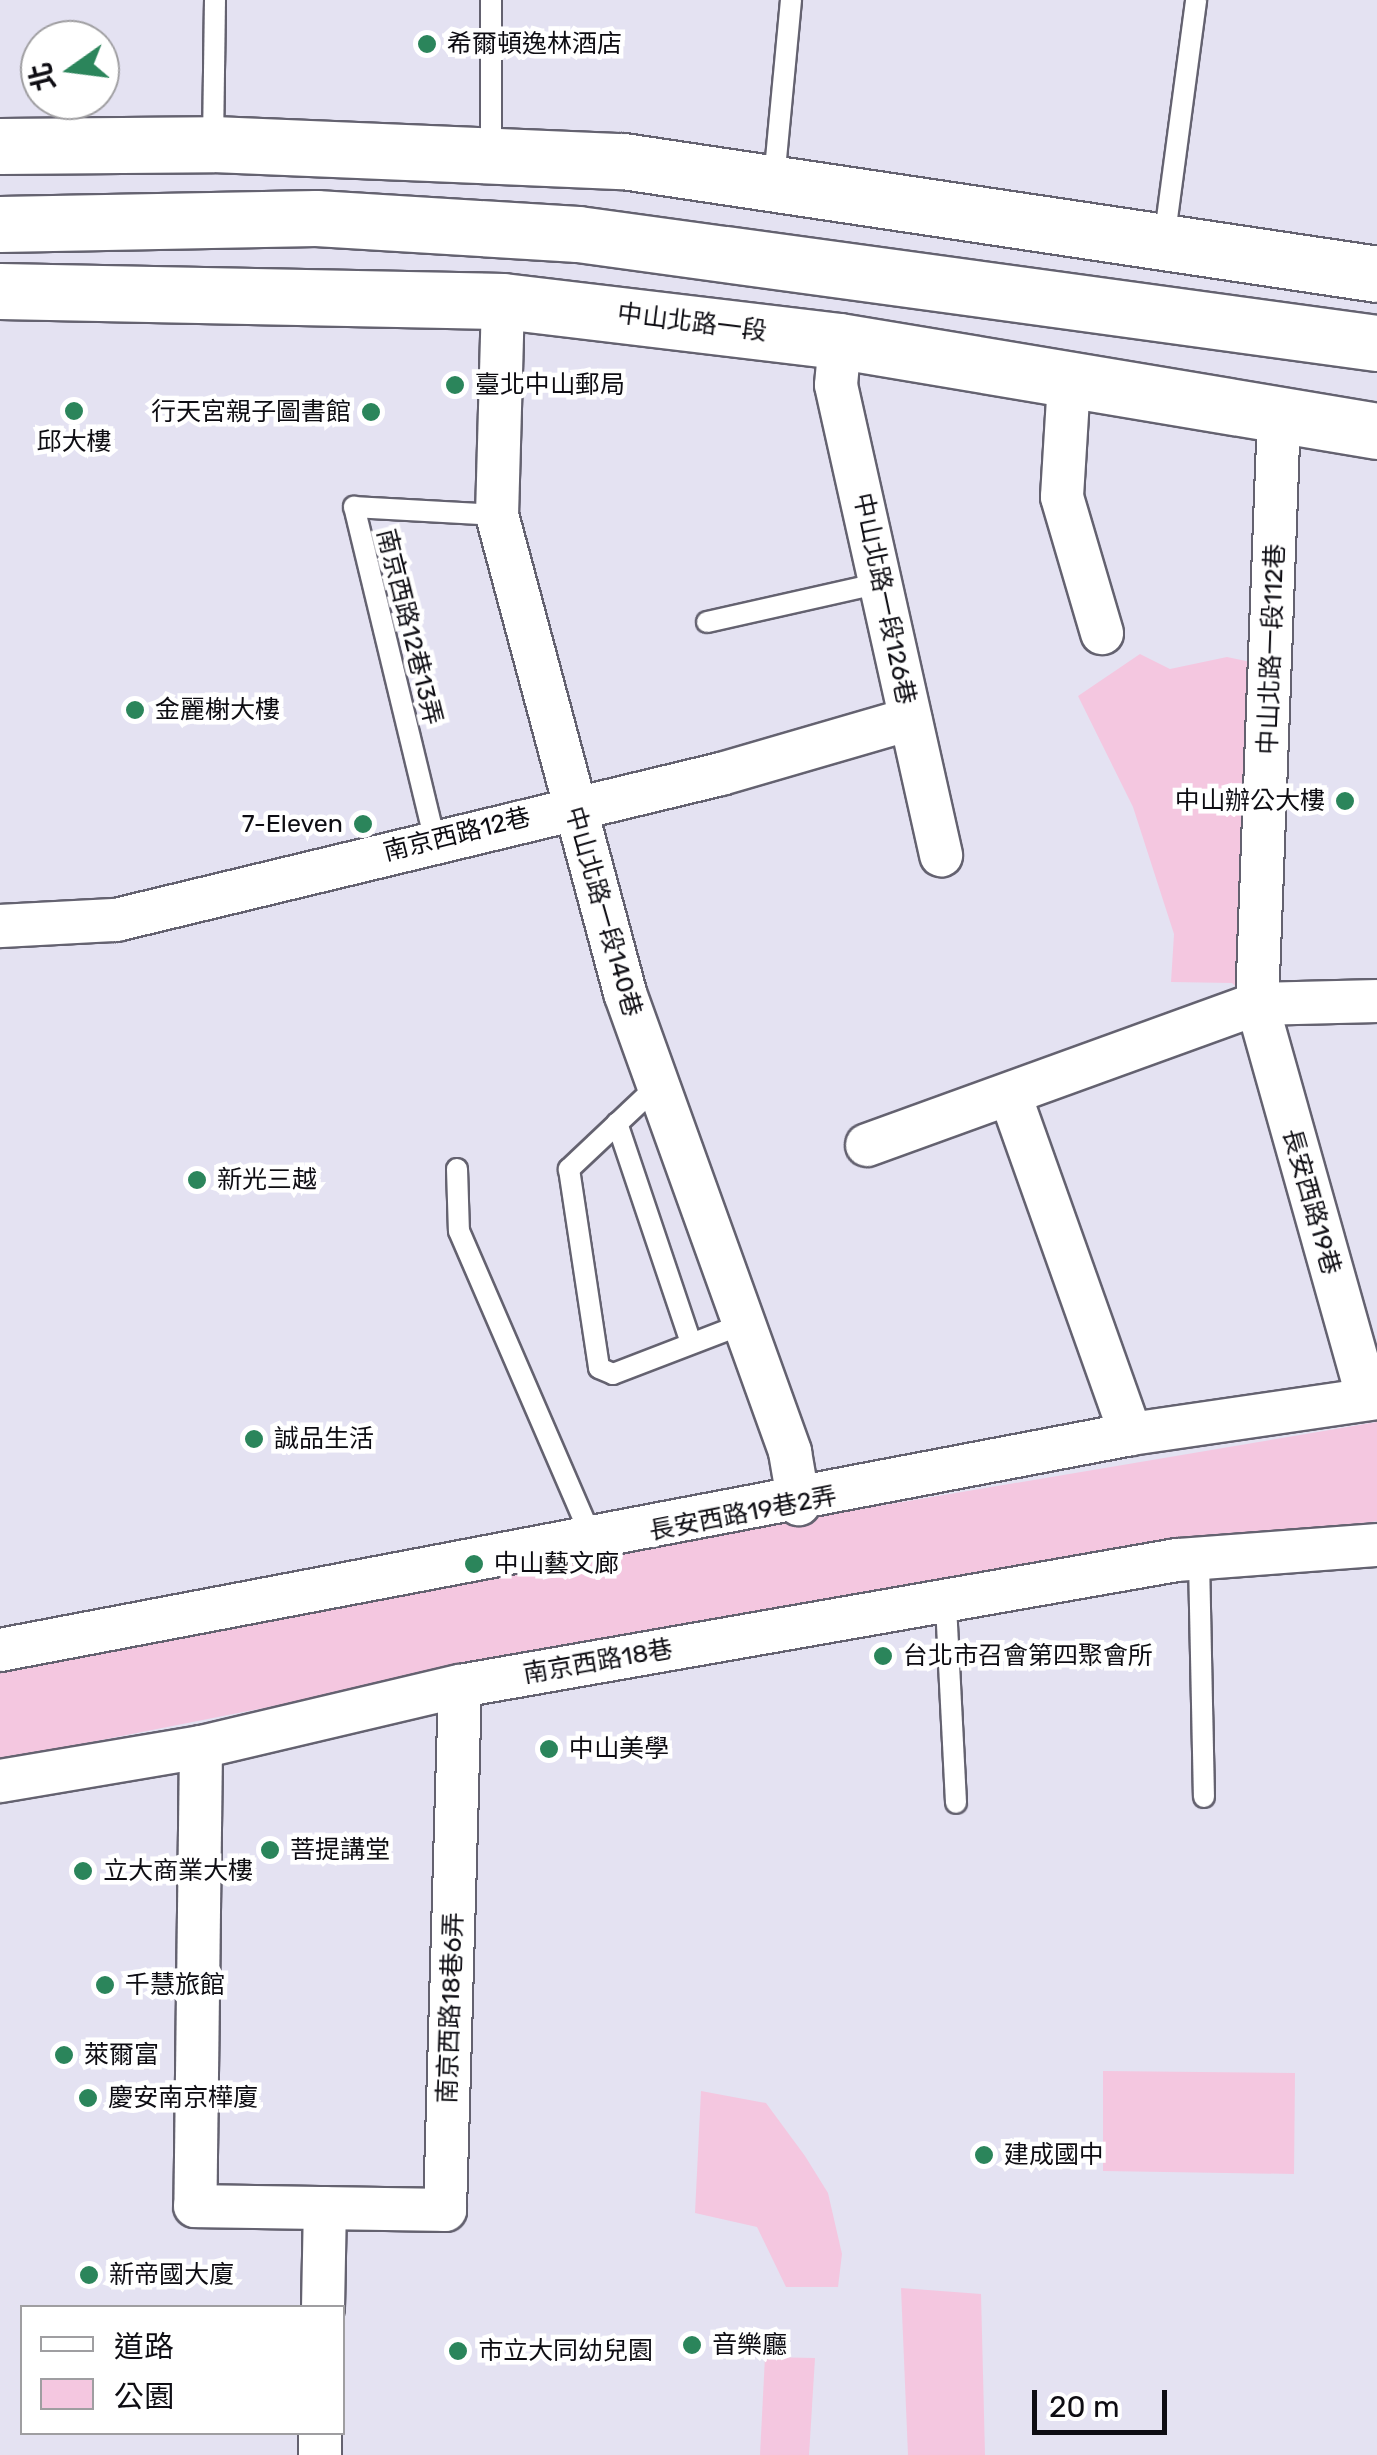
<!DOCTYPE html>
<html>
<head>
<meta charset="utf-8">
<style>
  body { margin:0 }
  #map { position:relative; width:1377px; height:2455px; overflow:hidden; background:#e4e2f2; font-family:Rubik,"Noto Sans TC",sans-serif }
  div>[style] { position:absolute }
  .green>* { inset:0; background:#f4c7e0 }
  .roads { filter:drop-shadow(2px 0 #646270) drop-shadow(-2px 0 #646270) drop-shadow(0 2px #646270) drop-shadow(0 -2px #646270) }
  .service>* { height:20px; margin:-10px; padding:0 10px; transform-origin:10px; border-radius:10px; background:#fff }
  .minor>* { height:42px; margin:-21px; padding:0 21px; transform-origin:21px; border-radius:21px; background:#fff }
  .primary>* { height:55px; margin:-27.5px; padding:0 27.5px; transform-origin:27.5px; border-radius:27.5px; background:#fff }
  .dots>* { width:28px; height:28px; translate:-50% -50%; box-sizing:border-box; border:5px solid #fff; border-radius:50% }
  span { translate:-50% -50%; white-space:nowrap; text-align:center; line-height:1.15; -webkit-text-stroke:9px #fff; paint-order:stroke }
  .poi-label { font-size:25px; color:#0e0d13 }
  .left { translate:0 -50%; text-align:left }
  .right { translate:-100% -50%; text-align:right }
  .street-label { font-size:25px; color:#0e0d13 }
  .legend { position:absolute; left:20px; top:2305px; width:325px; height:130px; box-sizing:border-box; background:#fff; border:2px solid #9f9ea1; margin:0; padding:12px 18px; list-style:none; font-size:30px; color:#0e0d13 }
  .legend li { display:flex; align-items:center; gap:20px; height:50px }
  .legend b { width:50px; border:2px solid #9f9ea1 }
  .north { position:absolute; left:20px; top:20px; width:100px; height:100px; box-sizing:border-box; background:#fff; border:2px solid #9f9ea1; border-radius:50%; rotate:256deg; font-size:28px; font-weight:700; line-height:40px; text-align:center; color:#0e0d13 }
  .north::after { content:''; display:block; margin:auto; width:35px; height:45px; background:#2b855b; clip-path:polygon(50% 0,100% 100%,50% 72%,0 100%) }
  .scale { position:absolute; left:1032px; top:2390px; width:135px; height:45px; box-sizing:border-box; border:5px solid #0e0d13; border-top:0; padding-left:12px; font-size:30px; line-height:35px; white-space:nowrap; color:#0e0d13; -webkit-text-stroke:8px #fff; paint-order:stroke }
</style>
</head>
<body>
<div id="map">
  <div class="green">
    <i style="clip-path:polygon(1140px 654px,1170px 669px,1227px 657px,1260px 664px,1249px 999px,1232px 983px,1171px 982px,1174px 934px,1133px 807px,1078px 696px)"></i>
    <i style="clip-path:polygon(1377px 1422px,1377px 1521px,467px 1668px,0 1760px,0 1667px,452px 1578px)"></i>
    <i style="clip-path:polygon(1103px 2071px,1295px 2073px,1294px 2174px,1103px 2171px)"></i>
    <i style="clip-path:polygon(701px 2091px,766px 2103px,805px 2156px,828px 2193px,842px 2254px,838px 2287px,786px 2287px,757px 2227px,695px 2213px)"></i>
    <i style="clip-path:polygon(901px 2288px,981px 2294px,985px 2455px,908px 2455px)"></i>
    <i style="clip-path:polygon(765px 2357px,815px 2358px,809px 2455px,760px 2455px)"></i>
  </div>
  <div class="roads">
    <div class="service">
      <i style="left:491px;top:0;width:151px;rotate:90deg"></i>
      <i style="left:213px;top:143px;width:143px;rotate:-89.2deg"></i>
      <i style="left:774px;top:180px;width:181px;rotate:-84.6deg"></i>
      <i style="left:1164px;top:241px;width:243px;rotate:-82.4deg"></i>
      <i style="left:707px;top:622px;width:177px;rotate:-12.7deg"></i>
      <i style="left:435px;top:841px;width:344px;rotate:-103.6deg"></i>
      <i style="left:354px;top:507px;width:143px;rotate:3.2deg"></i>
      <i style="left:656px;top:1087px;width:120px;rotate:136.7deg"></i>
      <i style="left:569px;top:1169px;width:201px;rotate:81.4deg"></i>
      <i style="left:599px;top:1368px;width:15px;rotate:23deg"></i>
      <i style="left:613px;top:1374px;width:139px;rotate:-21deg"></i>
      <i style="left:617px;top:1123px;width:232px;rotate:71.4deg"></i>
      <i style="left:457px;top:1169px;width:62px;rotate:88.2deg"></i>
      <i style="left:459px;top:1231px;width:335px;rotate:66.6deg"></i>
      <i style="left:1199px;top:1560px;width:237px;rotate:88.8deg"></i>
      <i style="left:946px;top:1605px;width:198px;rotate:87.1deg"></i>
    </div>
    <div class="minor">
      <i style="left:503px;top:301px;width:214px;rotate:91.6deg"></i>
      <i style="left:497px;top:515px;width:495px;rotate:75deg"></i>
      <i style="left:625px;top:993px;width:488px;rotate:70.2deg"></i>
      <i style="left:790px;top:1452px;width:53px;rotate:80.2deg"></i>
      <i style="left:840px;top:341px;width:44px;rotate:95.2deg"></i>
      <i style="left:836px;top:385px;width:482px;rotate:77.4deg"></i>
      <i style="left:1069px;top:382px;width:115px;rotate:93.5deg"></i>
      <i style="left:1062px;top:497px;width:142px;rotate:73.6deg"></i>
      <i style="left:1279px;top:415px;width:589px;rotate:92.14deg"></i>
      <i style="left:1257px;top:1004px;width:410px;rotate:74.3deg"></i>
      <i style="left:0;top:926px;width:116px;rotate:-3deg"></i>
      <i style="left:116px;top:920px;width:622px;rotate:-13.57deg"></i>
      <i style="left:721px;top:774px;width:197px;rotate:-16.2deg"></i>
      <i style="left:1010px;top:1095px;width:360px;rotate:70.4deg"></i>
      <i style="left:867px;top:1145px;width:415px;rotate:-19.9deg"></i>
      <i style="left:1257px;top:1004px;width:120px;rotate:-1.4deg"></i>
      <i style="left:0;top:1650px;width:1151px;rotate:-10.81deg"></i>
      <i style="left:1131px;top:1434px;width:249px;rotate:-8.3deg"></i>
      <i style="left:201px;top:1747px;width:459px;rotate:90.7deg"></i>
      <i style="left:195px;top:2206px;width:250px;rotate:0.9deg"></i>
      <i style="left:445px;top:2210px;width:524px;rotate:-88.36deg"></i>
      <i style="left:0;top:1781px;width:204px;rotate:-9.6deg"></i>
      <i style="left:201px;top:1747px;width:266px;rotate:-13.3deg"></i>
      <i style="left:460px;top:1686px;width:728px;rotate:-9.97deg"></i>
      <i style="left:1177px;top:1560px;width:201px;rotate:-4.3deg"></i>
      <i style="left:323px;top:2308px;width:100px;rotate:-88.9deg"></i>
      <i style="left:320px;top:2455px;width:23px;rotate:-90deg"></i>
    </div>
    <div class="primary">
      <i style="left:0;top:146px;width:213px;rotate:-0.5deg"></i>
      <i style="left:213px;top:144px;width:410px;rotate:2.4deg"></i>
      <i style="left:623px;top:161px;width:762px;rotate:8.52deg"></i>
      <i style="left:0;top:224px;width:316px;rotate:-1.1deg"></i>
      <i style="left:316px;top:218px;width:262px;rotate:3.5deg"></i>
      <i style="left:578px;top:234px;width:806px;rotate:7.77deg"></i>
      <i style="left:0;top:291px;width:503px;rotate:1.14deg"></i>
      <i style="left:503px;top:301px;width:339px;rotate:6.8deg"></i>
      <i style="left:840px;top:341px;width:544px;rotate:9.51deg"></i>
    </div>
  </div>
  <div class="dots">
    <i style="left:427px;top:44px;background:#2b855b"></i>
    <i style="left:455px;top:385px;background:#2b855b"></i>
    <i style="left:74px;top:411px;background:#2b855b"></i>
    <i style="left:371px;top:412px;background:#2b855b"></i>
    <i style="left:135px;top:710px;background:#2b855b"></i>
    <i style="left:1345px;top:801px;background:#2b855b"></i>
    <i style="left:363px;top:824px;background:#2b855b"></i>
    <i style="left:197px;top:1180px;background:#2b855b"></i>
    <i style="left:254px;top:1439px;background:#2b855b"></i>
    <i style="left:474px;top:1564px;background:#2b855b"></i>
    <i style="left:883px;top:1656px;background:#2b855b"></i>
    <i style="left:549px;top:1749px;background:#2b855b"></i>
    <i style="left:270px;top:1850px;background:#2b855b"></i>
    <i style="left:83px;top:1871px;background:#2b855b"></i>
    <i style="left:105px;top:1985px;background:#2b855b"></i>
    <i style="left:64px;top:2055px;background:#2b855b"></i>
    <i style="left:88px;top:2098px;background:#2b855b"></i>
    <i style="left:984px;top:2155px;background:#2b855b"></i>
    <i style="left:89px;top:2275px;background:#2b855b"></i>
    <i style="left:692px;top:2345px;background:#2b855b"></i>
    <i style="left:458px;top:2351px;background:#2b855b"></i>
  </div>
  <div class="poi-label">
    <span class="left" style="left:447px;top:44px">希爾頓逸林酒店</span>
    <span class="left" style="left:475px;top:385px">臺北中山郵局</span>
    <span class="right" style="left:351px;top:412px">行天宮親子圖書館</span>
    <span style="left:74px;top:442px">邱大樓</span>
    <span class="left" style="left:155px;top:710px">金麗榭大樓</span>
    <span class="right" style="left:1325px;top:801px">中山辦公大樓</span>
    <span class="right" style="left:343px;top:824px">7-Eleven</span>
    <span class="left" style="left:217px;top:1180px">新光三越</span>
    <span class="left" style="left:274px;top:1439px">誠品生活</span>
    <span class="left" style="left:494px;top:1564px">中山藝文廊</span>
    <span class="left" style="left:903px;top:1656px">台北市召會第四聚會所</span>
    <span class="left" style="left:569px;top:1749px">中山美學</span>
    <span class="left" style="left:290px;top:1850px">菩提講堂</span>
    <span class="left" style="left:103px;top:1871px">立大商業大樓</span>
    <span class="left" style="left:125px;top:1985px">千慧旅館</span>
    <span class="left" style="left:84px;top:2055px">萊爾富</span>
    <span class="left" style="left:108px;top:2098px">慶安南京樺廈</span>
    <span class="left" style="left:1004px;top:2155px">建成國中</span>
    <span class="left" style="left:109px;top:2275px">新帝國大廈</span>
    <span class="left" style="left:712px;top:2345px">音樂廳</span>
    <span class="left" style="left:478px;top:2351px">市立大同幼兒園</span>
  </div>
  <div class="street-label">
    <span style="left:692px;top:323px;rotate:7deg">中山北路一段</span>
    <span style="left:884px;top:599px;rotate:78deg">中山北路一段126巷</span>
    <span style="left:409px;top:627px;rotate:76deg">南京西路12巷13弄</span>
    <span style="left:1272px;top:649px;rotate:-88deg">中山北路一段112巷</span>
    <span style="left:457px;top:835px;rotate:-14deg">南京西路12巷</span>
    <span style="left:603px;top:912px;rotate:74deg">中山北路一段140巷</span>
    <span style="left:1311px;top:1202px;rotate:74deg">長安西路19巷</span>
    <span style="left:743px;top:1514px;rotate:-11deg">長安西路19巷2弄</span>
    <span style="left:598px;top:1662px;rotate:-10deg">南京西路18巷</span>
    <span style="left:451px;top:2008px;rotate:-88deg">南京西路18巷6弄</span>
  </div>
  <ul class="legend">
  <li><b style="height:12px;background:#fff"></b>道路</li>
  <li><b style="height:28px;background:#f4c7e0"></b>公園</li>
  </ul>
  <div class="north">北</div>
  <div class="scale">20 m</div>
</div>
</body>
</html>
